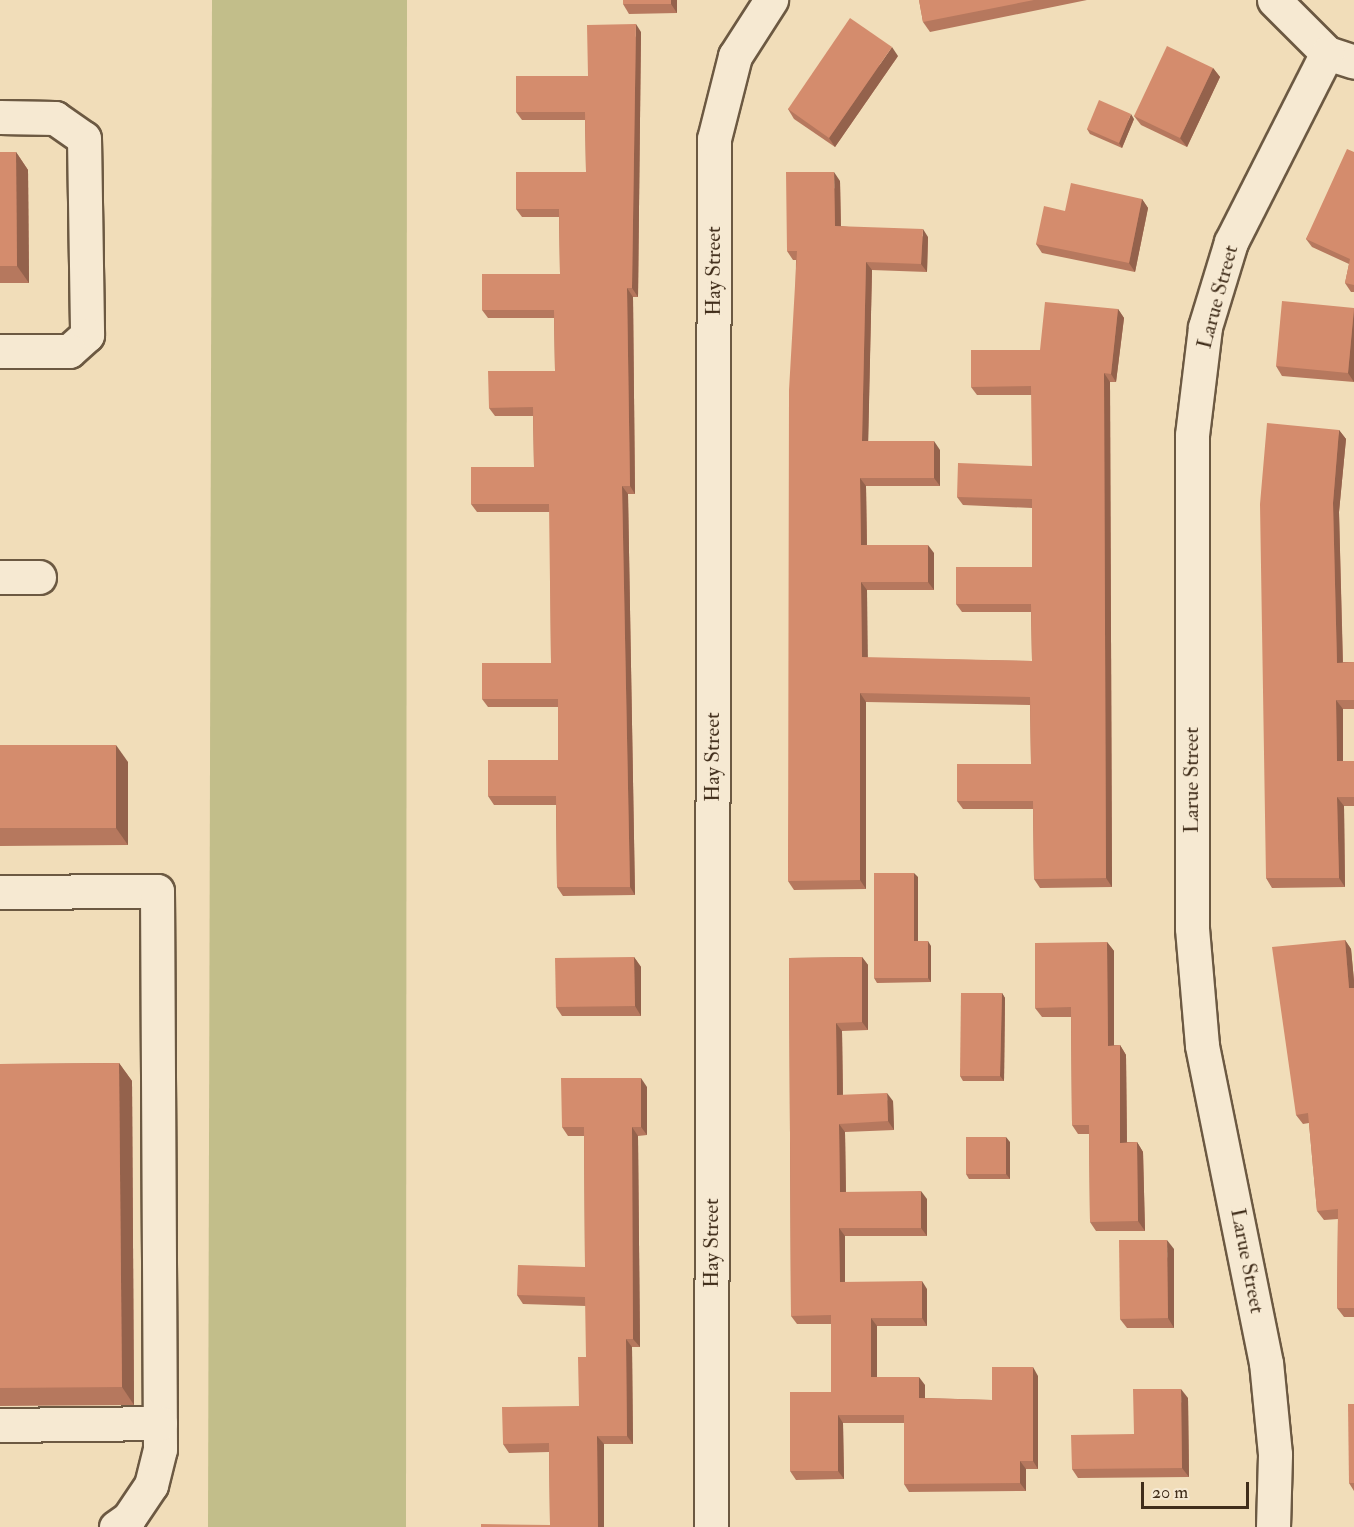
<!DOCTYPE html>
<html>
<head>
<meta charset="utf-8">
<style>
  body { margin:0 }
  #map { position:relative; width:1354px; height:1527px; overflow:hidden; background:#f1ddb9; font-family:"IM FELL Double Pica",serif }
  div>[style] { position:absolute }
  .green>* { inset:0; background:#c2be8a }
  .roads { filter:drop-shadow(2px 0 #6c5942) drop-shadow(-2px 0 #6c5942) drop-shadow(0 2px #6c5942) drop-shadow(0 -2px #6c5942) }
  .minor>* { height:33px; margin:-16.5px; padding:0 16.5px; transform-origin:16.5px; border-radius:16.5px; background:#f6e9d2 }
  .wall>* { inset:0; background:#b6785e }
  .shaded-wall>* { inset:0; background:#94624c }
  .building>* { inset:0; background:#d48c6d }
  span { translate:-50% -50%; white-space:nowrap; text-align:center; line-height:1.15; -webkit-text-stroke:4.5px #f6e9d2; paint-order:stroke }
  .street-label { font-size:21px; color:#402d1a }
  .scale { position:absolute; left:1141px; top:1482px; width:108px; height:27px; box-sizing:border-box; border:3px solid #402d1a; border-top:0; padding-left:8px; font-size:18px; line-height:21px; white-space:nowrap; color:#402d1a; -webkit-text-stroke:4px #f6e9d2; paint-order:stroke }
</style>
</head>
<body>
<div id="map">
  <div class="green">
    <i style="clip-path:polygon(212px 0,407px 0,406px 1527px,208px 1527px)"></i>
  </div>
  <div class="roads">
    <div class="minor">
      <i style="left:1274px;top:0;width:75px;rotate:45deg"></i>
      <i style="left:1327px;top:53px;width:28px;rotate:18deg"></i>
      <i style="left:0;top:117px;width:55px;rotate:1deg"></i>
      <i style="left:55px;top:118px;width:35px;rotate:35deg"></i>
      <i style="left:84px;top:138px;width:197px;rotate:89.1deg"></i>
      <i style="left:87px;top:335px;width:24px;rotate:138deg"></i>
      <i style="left:69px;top:351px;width:69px;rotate:180deg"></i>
      <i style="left:0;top:577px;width:39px"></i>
      <i style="left:0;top:892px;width:157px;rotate:-0.4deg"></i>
      <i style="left:157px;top:891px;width:558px;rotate:89.69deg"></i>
      <i style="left:160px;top:1449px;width:37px;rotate:104deg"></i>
      <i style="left:151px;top:1485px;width:40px;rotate:124deg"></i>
      <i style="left:129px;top:1518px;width:16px;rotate:145deg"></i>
      <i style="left:0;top:1425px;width:160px;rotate:-0.7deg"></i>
      <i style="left:711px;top:1527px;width:1388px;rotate:-89.88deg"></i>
      <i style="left:714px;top:139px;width:86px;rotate:-75.8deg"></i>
      <i style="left:735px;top:56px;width:67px;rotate:-57.3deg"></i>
      <i style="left:1273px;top:1527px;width:73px;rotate:-88.4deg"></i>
      <i style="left:1275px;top:1454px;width:91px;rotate:-95.6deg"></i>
      <i style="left:1266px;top:1363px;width:324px;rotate:-101.4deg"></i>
      <i style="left:1202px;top:1045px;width:117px;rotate:-94.9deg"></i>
      <i style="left:1192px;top:928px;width:493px;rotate:-90deg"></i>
      <i style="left:1192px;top:435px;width:109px;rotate:-83.1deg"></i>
      <i style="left:1205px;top:327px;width:89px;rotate:-73deg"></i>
      <i style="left:1231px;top:242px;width:212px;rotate:-63.1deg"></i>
    </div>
  </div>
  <div class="wall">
    <i style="clip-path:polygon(677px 0,677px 13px,629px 14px,623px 4px)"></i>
    <i style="clip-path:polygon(919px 0,1087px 0,930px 32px,923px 22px)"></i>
    <i style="clip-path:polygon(641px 32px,638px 297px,633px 297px,635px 494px,628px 494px,635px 895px,563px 896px,557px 887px,556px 805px,494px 805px,488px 796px,558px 760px,558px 707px,488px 707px,482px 699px,551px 663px,550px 512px,477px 512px,471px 504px,534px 467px,533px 416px,495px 416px,489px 408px,555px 371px,554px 318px,488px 318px,482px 310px,560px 274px,559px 217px,522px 217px,516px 209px,586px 172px,585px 120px,522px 120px,516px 112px,588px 76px)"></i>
    <i style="clip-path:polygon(898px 56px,835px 147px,794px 119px,788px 109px)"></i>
    <i style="clip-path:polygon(1213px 68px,1220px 77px,1187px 147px,1141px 125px,1134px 116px)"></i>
    <i style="clip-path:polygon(1134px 119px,1122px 148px,1090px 134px,1087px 129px)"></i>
    <i style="clip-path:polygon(0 152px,16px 152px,28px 170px,29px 283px,0 283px)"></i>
    <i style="clip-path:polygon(1354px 152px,1354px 292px,1351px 292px,1345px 283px,1349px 264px,1312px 247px,1306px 239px)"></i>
    <i style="clip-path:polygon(840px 181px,841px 226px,928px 237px,927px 272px,872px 270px,868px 441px,940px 450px,940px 486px,866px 486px,867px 545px,934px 553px,934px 590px,867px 590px,867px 658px,1032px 661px,1031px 612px,962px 612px,956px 604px,1032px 567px,1032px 508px,963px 505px,957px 497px,1032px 466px,1032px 395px,977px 395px,971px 387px,1118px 309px,1124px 318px,1116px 382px,1110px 382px,1112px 887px,1040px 888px,1034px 879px,1033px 809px,963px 809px,957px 801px,1031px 764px,1030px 705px,866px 702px,866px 889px,794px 890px,788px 881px,796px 260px,793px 260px,787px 251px)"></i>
    <i style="clip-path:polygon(1142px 199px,1148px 208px,1135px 272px,1042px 253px,1036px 244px,1065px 211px)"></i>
    <i style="clip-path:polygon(1354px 308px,1354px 382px,1282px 376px,1276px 366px)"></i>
    <i style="clip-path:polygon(1339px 430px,1346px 439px,1339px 512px,1343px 662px,1354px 662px,1354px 709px,1343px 709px,1343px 761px,1354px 761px,1354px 806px,1344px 806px,1345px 887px,1272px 888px,1266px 878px)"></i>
    <i style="clip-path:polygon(0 745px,128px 762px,128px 845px,0 846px)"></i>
    <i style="clip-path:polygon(918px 877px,918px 941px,931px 946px,931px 982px,877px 983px,874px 978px)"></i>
    <i style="clip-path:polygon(1345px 940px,1351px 949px,1354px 981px,1354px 1317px,1344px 1317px,1337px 1308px,1338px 1219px,1324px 1220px,1317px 1211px,1309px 1123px,1303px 1124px,1296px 1115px)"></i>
    <i style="clip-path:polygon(1107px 942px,1114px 951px,1114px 1045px,1120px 1045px,1126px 1055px,1127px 1142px,1137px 1142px,1143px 1152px,1145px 1231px,1096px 1231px,1090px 1222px,1089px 1134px,1078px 1134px,1072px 1125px,1071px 1017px,1042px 1017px,1035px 1008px)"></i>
    <i style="clip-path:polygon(634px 957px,641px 967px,641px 1016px,562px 1016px,556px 1007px)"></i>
    <i style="clip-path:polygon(862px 957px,868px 965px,868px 1030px,842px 1031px,843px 1095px,893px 1101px,894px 1130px,845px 1132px,846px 1192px,927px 1199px,927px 1236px,845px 1236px,845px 1282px,927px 1289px,927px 1326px,877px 1326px,877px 1377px,925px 1385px,925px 1398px,992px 1400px,1038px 1376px,1038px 1469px,1026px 1469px,1026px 1491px,909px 1492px,904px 1484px,904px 1423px,843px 1423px,844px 1479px,796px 1480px,790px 1471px,831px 1392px,831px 1324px,797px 1324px,791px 1316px,789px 958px)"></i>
    <i style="clip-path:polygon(1002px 993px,1005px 998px,1004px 1081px,963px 1081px,960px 1076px)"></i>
    <i style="clip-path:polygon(119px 1063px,132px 1081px,134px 1405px,0 1406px,0 1064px)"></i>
    <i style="clip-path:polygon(647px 1087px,647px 1135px,638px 1136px,640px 1347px,632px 1347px,633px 1444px,604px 1444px,604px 1527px,481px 1527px,550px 1525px,549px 1452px,509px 1453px,503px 1444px,579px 1406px,586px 1357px,586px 1306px,523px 1304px,517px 1295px,585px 1267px,584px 1136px,568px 1136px,562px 1127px)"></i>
    <i style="clip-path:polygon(1010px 1142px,1010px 1179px,969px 1179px,966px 1174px)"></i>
    <i style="clip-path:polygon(1174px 1249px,1174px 1328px,1127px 1328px,1120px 1319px)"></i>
    <i style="clip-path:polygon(1188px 1398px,1189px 1477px,1078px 1478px,1072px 1469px,1134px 1434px)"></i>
    <i style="clip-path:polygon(1349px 1483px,1354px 1483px,1354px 1491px)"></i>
  </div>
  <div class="shaded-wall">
    <i style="clip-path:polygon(671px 0,677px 0,677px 13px,671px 4px)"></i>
    <i style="clip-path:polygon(636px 24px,641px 32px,638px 297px,632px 288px)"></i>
    <i style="clip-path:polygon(892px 47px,898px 56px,835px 147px,829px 138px)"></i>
    <i style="clip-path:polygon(1213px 68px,1220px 77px,1187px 147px,1180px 138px)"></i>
    <i style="clip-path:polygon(1131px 114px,1134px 119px,1122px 148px,1119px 143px)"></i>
    <i style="clip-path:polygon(16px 152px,28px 170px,29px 283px,17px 266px)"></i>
    <i style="clip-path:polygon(834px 172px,840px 181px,841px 235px,835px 226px)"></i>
    <i style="clip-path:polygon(1142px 199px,1148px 208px,1135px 272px,1129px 263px)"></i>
    <i style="clip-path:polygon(923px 229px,928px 237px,927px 272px,921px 264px)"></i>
    <i style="clip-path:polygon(866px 262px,872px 270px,868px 450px,862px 441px)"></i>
    <i style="clip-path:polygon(627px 288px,633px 297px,635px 494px,630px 486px)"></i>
    <i style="clip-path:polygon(1118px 309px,1124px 318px,1116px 382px,1111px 374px)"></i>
    <i style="clip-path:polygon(1354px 310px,1354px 382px,1348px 373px)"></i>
    <i style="clip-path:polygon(1104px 373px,1110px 382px,1112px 887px,1106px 878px)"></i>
    <i style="clip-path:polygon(1339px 430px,1346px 439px,1339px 512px,1343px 672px,1337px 663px,1333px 503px)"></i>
    <i style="clip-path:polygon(934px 441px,940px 450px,940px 486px,934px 478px)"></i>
    <i style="clip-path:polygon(860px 478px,866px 486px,867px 553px,861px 545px)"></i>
    <i style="clip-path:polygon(622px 486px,628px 494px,635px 895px,630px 887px)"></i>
    <i style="clip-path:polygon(928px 545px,934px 553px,934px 590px,928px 582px)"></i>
    <i style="clip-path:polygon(861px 582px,867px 590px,868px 666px,862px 657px)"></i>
    <i style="clip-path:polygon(860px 693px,866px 702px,866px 889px,860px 880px)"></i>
    <i style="clip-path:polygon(1336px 700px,1343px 709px,1343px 770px,1337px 761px)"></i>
    <i style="clip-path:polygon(116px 745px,128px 762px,128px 845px,116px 828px)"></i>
    <i style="clip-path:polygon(1337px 797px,1344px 806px,1345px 887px,1339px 878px)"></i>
    <i style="clip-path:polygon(914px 873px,918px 877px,918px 946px,914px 941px)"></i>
    <i style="clip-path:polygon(1345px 940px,1351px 949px,1354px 981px,1354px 995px,1349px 988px)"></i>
    <i style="clip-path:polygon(928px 941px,931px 946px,931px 982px,928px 978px)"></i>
    <i style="clip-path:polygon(1107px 942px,1114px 951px,1114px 1055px,1108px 1046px)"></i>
    <i style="clip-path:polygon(634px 957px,641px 967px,641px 1016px,635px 1006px)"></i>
    <i style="clip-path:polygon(862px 957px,868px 965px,868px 1030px,862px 1022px)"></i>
    <i style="clip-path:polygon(1002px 993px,1005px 998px,1004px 1081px,1000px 1076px)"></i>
    <i style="clip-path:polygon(836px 1023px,842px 1031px,843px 1103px,837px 1095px)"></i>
    <i style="clip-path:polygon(1120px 1045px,1126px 1055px,1127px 1152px,1120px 1143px)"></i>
    <i style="clip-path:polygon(119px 1063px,132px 1081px,134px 1405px,122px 1387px)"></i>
    <i style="clip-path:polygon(641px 1078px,647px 1087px,647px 1135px,641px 1127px)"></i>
    <i style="clip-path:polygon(887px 1093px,893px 1101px,894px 1130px,888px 1121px)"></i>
    <i style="clip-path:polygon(839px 1124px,845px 1132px,846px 1200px,840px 1192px)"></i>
    <i style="clip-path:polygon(632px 1127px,638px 1136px,640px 1347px,633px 1339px)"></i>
    <i style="clip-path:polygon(1006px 1137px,1010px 1142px,1010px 1179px,1006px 1174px)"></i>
    <i style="clip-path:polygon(1137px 1142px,1143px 1152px,1145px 1231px,1138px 1221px)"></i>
    <i style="clip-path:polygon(921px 1191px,927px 1199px,927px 1236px,921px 1228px)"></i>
    <i style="clip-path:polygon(839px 1228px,845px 1236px,845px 1290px,840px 1282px)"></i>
    <i style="clip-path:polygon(1167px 1240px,1174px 1249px,1174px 1328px,1168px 1318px)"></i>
    <i style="clip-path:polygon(922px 1281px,927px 1289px,927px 1326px,922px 1318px)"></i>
    <i style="clip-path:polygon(871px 1318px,877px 1326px,877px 1385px,871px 1377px)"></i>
    <i style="clip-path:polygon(626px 1339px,632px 1347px,633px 1444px,627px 1436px)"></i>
    <i style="clip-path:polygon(1033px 1367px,1038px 1376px,1038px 1469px,1033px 1461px)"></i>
    <i style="clip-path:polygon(919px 1377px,925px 1385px,925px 1406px,919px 1398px)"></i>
    <i style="clip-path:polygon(1181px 1389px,1188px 1398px,1189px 1477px,1182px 1468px)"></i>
    <i style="clip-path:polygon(838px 1415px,843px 1423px,844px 1479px,838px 1471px)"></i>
    <i style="clip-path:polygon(597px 1436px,604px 1444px,604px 1527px,598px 1527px)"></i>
    <i style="clip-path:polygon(1020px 1461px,1026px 1469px,1026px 1491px,1020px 1483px)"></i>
  </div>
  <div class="building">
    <i style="clip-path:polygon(623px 0,671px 0,671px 4px,623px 4px)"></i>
    <i style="clip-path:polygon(919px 0,1034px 0,923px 22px)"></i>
    <i style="clip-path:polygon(850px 18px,892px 47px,829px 138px,788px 109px)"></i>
    <i style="clip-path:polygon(636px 24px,632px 288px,627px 288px,630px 486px,622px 486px,630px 887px,557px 887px,556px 796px,488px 796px,488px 760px,558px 760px,558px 699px,482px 699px,482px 663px,551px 663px,549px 504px,471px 504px,471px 467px,534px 467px,533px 407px,489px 408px,488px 371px,555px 371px,554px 310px,482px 310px,482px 274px,560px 274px,559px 209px,516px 209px,516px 172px,586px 172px,585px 112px,516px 112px,516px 76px,588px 76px,587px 25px)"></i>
    <i style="clip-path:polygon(1167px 46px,1213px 68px,1180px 138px,1134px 116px)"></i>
    <i style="clip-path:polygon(1099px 100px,1131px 114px,1119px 143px,1087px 129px)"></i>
    <i style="clip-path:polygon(1347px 149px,1354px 152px,1354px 285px,1345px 283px,1350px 259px,1306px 239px)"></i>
    <i style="clip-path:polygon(0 152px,16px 152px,17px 266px,0 266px)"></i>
    <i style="clip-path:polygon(786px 172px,834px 172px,835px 226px,923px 229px,921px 264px,866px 262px,862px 441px,934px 441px,934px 478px,860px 478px,861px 545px,928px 545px,928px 582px,861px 582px,862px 657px,1032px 661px,1031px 604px,956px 604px,956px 567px,1032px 567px,1032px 499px,957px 497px,958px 463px,1032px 466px,1031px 386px,971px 387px,971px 350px,1040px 350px,1045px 302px,1118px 309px,1111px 374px,1104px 373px,1106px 878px,1034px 879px,1033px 801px,957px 801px,957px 764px,1031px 764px,1030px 697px,860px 693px,860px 880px,788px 881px,789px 390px,797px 251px,787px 251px)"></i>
    <i style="clip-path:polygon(1071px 183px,1142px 199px,1129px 263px,1036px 244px,1044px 206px,1065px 211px)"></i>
    <i style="clip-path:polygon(1282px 301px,1354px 308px,1348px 373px,1276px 366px)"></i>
    <i style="clip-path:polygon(1267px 423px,1339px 430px,1333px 503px,1337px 663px,1354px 662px,1354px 700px,1336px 700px,1337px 761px,1354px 761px,1354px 797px,1337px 797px,1339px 878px,1266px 878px,1260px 504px)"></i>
    <i style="clip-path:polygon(0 745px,116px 745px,116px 828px,0 828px)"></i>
    <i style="clip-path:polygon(874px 873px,914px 873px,914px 941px,928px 941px,928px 978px,874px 978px)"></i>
    <i style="clip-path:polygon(1345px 940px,1349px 988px,1354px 988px,1354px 1308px,1337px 1308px,1338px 1209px,1317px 1211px,1308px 1113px,1296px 1115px,1272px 947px)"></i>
    <i style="clip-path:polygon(1107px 942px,1108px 1046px,1120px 1045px,1120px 1143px,1137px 1142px,1138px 1221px,1090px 1222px,1089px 1125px,1072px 1125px,1071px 1007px,1035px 1008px,1035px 943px)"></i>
    <i style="clip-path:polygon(634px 957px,635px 1006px,556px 1007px,555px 958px)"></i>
    <i style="clip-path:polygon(862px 957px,862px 1022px,836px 1023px,837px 1095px,887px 1093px,888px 1121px,839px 1124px,840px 1192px,921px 1191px,921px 1228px,839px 1228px,840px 1282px,922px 1281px,922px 1318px,871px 1318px,871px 1377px,919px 1377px,919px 1398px,992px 1400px,992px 1367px,1033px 1367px,1033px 1461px,1020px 1461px,1020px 1483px,904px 1484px,904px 1415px,838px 1415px,838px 1471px,790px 1471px,790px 1392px,831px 1392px,831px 1315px,791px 1316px,789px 958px)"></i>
    <i style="clip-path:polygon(961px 993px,1002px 993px,1000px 1076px,960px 1076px)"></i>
    <i style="clip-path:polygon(119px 1063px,122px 1387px,0 1388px,0 1064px)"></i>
    <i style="clip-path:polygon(561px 1078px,641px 1078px,641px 1127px,632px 1127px,633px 1339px,626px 1339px,627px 1436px,597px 1436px,598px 1527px,481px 1527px,481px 1524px,550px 1525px,549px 1443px,503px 1444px,502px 1407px,579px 1406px,578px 1357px,586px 1357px,585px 1297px,517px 1295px,518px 1265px,585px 1267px,584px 1127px,562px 1127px)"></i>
    <i style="clip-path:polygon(966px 1137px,1006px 1137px,1006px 1174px,966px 1174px)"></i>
    <i style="clip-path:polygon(1119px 1240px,1167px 1240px,1168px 1318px,1120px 1319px)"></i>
    <i style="clip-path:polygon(1133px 1389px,1181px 1389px,1182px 1468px,1072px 1469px,1071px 1435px,1134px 1434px)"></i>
    <i style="clip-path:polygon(1348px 1404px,1354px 1404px,1354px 1483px,1349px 1483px)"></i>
  </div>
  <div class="street-label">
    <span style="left:714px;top:271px;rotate:-90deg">Hay Street</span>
    <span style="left:1218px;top:297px;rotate:-75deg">Larue Street</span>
    <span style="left:713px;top:757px;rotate:-90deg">Hay Street</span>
    <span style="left:1192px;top:780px;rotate:-90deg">Larue Street</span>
    <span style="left:712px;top:1243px;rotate:-90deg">Hay Street</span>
    <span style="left:1247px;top:1261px;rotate:79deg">Larue Street</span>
  </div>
  <div class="scale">20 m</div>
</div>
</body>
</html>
